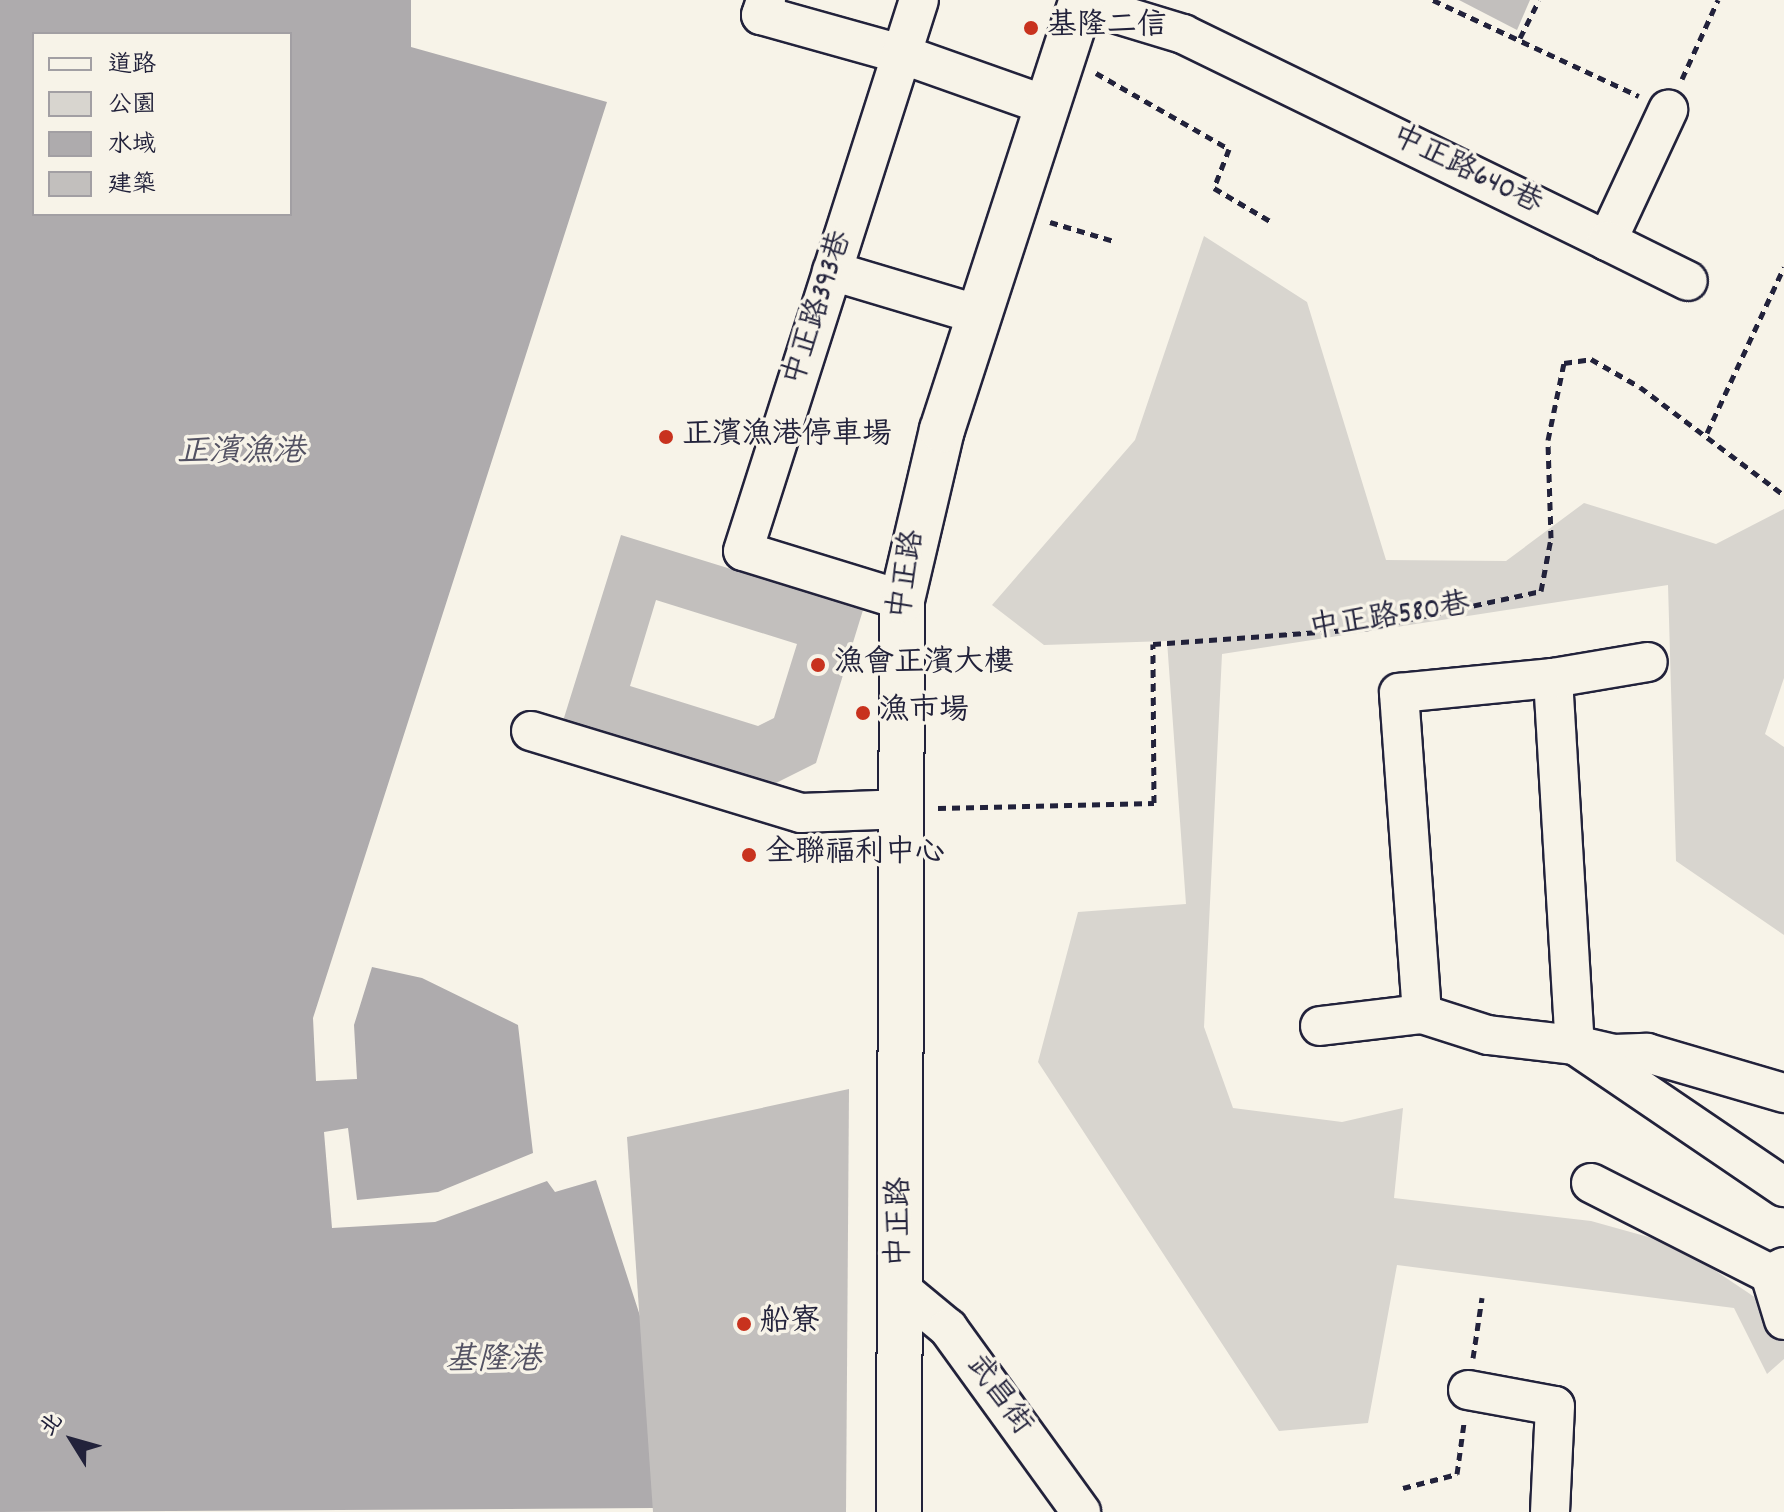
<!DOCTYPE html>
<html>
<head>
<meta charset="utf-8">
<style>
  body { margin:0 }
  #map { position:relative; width:1784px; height:1512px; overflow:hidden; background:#f7f3e8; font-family:Dekko,"LXGW WenKai TC",sans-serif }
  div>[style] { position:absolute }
  .green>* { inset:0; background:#d8d5cf }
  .water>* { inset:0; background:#aeabad }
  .building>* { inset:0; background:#c2bfbd }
  .path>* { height:5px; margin-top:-2.5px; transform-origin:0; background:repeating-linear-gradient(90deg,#22223b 0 8px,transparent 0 14px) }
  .roads { filter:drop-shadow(2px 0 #22223b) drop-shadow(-2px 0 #22223b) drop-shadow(0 2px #22223b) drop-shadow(0 -2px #22223b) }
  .minor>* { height:38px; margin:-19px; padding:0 19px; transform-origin:19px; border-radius:19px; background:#f7f3e8 }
  .major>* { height:44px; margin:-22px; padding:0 22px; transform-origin:22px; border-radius:22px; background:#f7f3e8 }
  .dots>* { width:22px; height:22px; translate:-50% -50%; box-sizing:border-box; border:4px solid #f7f3e8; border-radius:50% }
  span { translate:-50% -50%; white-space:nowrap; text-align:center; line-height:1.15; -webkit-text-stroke:7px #f7f3e8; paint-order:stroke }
  .poi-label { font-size:30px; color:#22223b }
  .left { translate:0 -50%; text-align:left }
  .street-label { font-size:30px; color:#22223b }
  .water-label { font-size:32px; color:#535263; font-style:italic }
  .legend { position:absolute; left:32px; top:32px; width:260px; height:184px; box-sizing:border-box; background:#f7f3e8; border:2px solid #a29fa3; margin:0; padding:10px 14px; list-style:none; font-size:24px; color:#22223b }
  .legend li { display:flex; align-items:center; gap:16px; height:40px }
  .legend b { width:40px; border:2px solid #a29fa3 }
  .north { position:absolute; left:32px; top:1400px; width:80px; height:80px; -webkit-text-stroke:6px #f7f3e8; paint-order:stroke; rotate:307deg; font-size:22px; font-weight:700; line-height:32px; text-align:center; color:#22223b }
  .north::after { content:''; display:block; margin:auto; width:28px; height:36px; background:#22223b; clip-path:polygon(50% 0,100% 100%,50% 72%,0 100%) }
</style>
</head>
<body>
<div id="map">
  <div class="green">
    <i style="clip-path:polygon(1204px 236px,1307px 302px,1386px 560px,1506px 561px,1584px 503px,1716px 544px,1784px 509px,1784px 678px,1765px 734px,1784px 747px,1784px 935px,1676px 861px,1668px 585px,1222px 654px,1204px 1027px,1233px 1108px,1342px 1122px,1403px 1108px,1394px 1198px,1591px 1221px,1677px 1245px,1759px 1300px,1784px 1338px,1784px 1359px,1767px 1374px,1734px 1308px,1397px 1265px,1368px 1423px,1279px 1431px,1038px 1062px,1078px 912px,1186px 904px,1167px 641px,1044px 645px,992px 605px,1135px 440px)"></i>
  </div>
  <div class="water">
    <i style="clip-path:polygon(evenodd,0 0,411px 0,411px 47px,607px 102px,313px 1018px,316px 1081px,357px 1079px,354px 1025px,372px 967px,422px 978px,518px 1025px,533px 1153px,438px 1192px,357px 1200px,348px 1128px,324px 1132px,332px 1228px,435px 1222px,547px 1181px,555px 1192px,596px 1180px,664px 1390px,653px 1508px,0 1512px,0 0,34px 34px,290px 34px,290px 214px,34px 214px,34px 34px)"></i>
  </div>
  <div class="building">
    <i style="clip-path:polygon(1459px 0,1530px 0,1517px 30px)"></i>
    <i style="clip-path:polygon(evenodd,621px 535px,863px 610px,816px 763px,772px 785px,563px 721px,621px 535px,656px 600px,797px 644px,774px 718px,758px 726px,630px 686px,656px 600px)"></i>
    <i style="clip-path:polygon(849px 1089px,846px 1512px,653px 1512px,627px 1137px)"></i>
  </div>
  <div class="path">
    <i style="left:1433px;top:0;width:227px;rotate:25deg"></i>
    <i style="left:1520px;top:38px;width:42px;rotate:-63.4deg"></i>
    <i style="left:1096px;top:73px;width:153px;rotate:29.7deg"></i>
    <i style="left:1229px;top:149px;width:42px;rotate:111deg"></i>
    <i style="left:1214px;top:188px;width:65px;rotate:30.5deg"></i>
    <i style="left:1682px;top:79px;width:87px;rotate:-65.5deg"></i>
    <i style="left:1050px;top:222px;width:67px;rotate:16.5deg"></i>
    <i style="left:1707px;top:433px;width:183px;rotate:-65.1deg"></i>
    <i style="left:938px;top:808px;width:216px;rotate:-1.3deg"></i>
    <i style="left:1154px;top:803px;width:159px;rotate:-90.4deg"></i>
    <i style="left:1153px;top:644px;width:212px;rotate:-4.1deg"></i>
    <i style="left:1364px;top:629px;width:181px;rotate:-12.1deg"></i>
    <i style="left:1541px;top:591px;width:54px;rotate:-79.3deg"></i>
    <i style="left:1551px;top:538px;width:98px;rotate:-91.8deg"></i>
    <i style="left:1548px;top:440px;width:79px;rotate:-78.3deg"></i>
    <i style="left:1564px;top:363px;width:27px;rotate:-8deg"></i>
    <i style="left:1591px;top:359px;width:56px;rotate:29.7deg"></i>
    <i style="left:1640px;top:387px;width:180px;rotate:36.9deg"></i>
    <i style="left:1473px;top:1358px;width:61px;rotate:-81.5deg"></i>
    <i style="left:1403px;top:1488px;width:56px;rotate:-14.5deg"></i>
    <i style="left:1457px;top:1474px;width:51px;rotate:-82.2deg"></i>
  </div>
  <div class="roads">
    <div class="minor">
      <i style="left:766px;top:0;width:16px;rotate:108deg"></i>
      <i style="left:761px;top:15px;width:145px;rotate:15.6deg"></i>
      <i style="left:901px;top:54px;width:156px;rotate:19.5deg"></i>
      <i style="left:1081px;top:3px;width:107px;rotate:16.9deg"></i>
      <i style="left:1183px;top:34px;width:472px;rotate:26deg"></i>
      <i style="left:1607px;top:241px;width:145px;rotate:-65deg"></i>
      <i style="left:1607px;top:241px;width:90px;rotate:26.3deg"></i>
      <i style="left:832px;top:271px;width:154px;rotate:16.6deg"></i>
      <i style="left:902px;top:600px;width:166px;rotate:-162.9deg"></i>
      <i style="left:743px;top:551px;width:578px;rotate:-72.29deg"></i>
      <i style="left:1553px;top:678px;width:368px;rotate:86.6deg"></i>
      <i style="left:1575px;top:1045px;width:40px;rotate:13deg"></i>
      <i style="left:1614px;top:1054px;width:33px;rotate:-2deg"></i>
      <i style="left:1647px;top:1053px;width:143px;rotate:16.3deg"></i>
      <i style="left:531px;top:731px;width:282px;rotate:16.9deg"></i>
      <i style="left:801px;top:813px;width:103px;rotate:-2.2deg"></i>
      <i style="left:1422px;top:1014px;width:322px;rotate:-94.1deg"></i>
      <i style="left:1399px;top:693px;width:155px;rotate:-5.6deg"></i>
      <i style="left:1553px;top:678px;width:96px;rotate:-9.6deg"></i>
      <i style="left:1320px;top:1026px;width:103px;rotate:-6.7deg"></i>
      <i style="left:1422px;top:1014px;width:69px;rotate:17.7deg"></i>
      <i style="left:1488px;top:1035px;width:88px;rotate:6.6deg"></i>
      <i style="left:1575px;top:1045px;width:253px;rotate:34.2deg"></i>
      <i style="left:1591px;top:1183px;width:201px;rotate:26.9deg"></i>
      <i style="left:1784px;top:1267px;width:16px;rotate:153deg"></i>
      <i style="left:1770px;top:1274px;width:48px;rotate:73.1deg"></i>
      <i style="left:902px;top:1290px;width:60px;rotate:39.6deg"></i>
      <i style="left:948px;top:1328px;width:227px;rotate:54.1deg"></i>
      <i style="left:1468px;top:1390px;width:88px;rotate:10.4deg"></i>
      <i style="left:1555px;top:1406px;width:106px;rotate:92.7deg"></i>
    </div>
    <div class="major">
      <i style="left:899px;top:1512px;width:912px;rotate:-89.81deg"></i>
      <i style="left:902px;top:600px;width:175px;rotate:-76.8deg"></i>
      <i style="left:942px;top:430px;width:452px;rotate:-72deg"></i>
    </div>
  </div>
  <div class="dots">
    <i style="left:1031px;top:28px;background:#c8321e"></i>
    <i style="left:666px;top:437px;background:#c8321e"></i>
    <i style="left:818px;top:665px;background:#c8321e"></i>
    <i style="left:863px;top:713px;background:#c8321e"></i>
    <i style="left:749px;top:855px;background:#c8321e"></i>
    <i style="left:744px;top:1324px;background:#c8321e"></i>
  </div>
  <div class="poi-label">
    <span class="left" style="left:1047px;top:28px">基隆二信</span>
    <span class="left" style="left:682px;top:437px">正濱漁港停車場</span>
    <span class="left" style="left:834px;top:665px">漁會正濱大樓</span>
    <span class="left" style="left:879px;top:713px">漁市場</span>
    <span class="left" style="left:765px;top:855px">全聯福利中心</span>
    <span class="left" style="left:760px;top:1324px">船寮</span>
  </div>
  <div class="street-label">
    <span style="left:1466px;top:172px;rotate:26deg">中正路640巷</span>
    <span style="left:820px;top:309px;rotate:-72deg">中正路393巷</span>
    <span style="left:909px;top:575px;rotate:-81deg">中正路</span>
    <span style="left:1390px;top:619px;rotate:-9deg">中正路580巷</span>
    <span style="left:902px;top:1222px;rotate:-90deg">中正路</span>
    <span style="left:997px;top:1396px;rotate:54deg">武昌街</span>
  </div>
  <div class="water-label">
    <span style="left:241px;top:454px">正濱漁港</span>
    <span style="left:493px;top:1362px">基隆港</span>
  </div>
  <ul class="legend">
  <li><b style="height:10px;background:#f7f3e8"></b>道路</li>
  <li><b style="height:22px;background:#d8d5cf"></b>公園</li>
  <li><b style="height:22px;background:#aeabad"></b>水域</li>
  <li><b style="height:22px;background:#c2bfbd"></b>建築</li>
  </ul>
  <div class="north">北</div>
</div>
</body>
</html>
